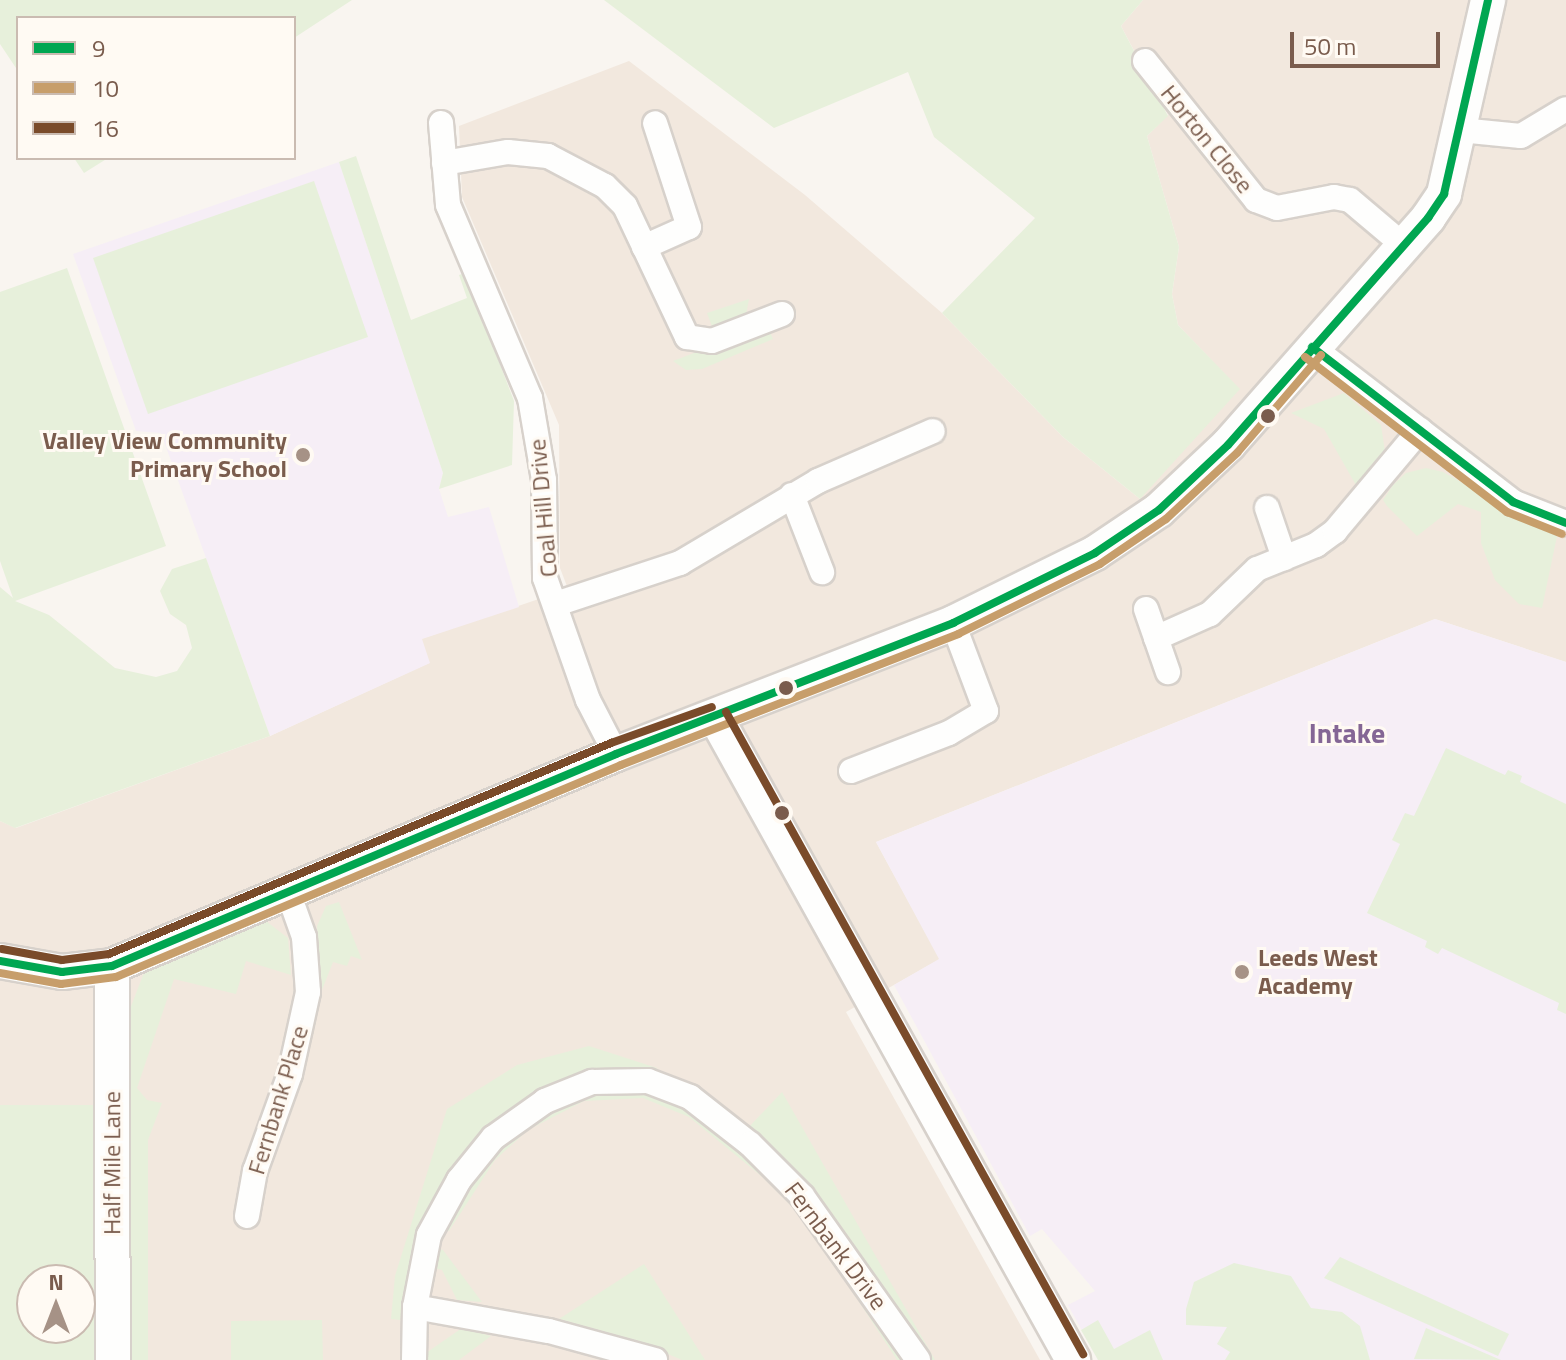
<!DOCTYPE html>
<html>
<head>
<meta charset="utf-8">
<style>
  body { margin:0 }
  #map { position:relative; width:1566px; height:1360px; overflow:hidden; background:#f9f5f0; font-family:"Titillium Web",sans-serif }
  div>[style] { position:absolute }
  .residential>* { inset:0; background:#f2e8de }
  .education>* { inset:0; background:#f6eef6 }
  .green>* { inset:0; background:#e7f0db }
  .roads { filter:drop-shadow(2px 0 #d7d1cb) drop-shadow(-2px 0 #d7d1cb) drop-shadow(0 2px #d7d1cb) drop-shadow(0 -2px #d7d1cb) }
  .street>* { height:24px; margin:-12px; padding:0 12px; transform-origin:12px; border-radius:12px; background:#fefefd }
  .secondary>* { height:34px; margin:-17px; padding:0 17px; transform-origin:17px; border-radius:17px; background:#fefefd }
  .bus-1>* { height:8px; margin:-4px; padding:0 4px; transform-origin:4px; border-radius:4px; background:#00a651 }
  .bus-2>* { height:8px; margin:-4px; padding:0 4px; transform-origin:4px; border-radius:4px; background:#c79e6b }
  .bus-3>* { height:8px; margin:-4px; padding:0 4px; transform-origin:4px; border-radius:4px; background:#7a4b2a }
  .dots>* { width:22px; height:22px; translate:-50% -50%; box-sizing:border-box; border:4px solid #fffaf3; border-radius:50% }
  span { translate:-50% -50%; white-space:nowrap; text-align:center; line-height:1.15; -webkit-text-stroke:6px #fffaf3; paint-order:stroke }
  .street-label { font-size:24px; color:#7a5c4d }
  .poi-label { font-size:24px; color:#7a5c4d; font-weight:700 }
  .right { translate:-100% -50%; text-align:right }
  .left { translate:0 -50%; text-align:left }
  .quarter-label { font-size:28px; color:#846695; font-weight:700 }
  .legend { position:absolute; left:16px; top:16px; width:280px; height:144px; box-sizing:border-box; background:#fffaf3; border:2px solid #cabbb1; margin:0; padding:10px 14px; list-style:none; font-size:24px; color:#7a5c4d }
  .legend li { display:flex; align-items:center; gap:16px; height:40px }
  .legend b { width:40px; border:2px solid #cabbb1 }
  .north { position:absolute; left:16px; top:1264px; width:80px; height:80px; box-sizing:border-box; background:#fffaf3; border:2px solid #cabbb1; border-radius:50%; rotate:0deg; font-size:22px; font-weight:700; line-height:32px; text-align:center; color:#7a5c4d }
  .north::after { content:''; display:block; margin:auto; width:28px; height:36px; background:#a69286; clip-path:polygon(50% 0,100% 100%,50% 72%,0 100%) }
  .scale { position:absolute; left:1290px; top:32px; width:150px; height:36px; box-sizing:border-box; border:4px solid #7a5c4d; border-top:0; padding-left:10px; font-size:24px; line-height:28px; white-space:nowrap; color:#7a5c4d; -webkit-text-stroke:6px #fffaf3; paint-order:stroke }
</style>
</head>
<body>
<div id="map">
  <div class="residential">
    <i style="clip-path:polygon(1143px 0,1566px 0,1566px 662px,1435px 619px,876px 842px,940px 959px,846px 1012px,1040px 1360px,136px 1360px,131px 1105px,0 1105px,0 821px,16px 828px,270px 736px,429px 663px,421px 639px,568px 589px,560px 568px,559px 425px,462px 197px,459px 126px,629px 61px,805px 195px,942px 313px,1063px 437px,1140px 499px,1147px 391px,1239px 389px,1178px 325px,1172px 294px,1179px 247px,1147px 136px,1168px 115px,1121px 26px)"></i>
  </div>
  <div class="education">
    <i style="clip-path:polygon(339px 162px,443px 473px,439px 489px,448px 517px,489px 507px,519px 607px,422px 639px,430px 663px,270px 736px,161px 433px,136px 431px,73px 254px)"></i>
    <i style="clip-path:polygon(1435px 619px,1566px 662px,1566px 1360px,1098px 1360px,1068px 1305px,1095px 1291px,1042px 1229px,1030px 1236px,894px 985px,939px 959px,876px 842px)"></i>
  </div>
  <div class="green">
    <i style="clip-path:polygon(0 0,352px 0,294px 38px,294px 18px,18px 18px,18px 71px,0 44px)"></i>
    <i style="clip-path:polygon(604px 0,1143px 0,1121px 26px,1168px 116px,1147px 136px,1179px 247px,1172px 294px,1178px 325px,1240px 389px,1140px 499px,1063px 437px,942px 313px,1035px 218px,934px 137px,908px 72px,774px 128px)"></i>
    <i style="clip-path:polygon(356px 156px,411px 320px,467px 298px,459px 275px,465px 273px,514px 401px,512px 465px,439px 489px,443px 473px,339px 162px)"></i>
    <i style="clip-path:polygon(74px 158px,108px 158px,84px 173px)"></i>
    <i style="clip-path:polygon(314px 181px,368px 337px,148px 414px,93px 258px)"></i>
    <i style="clip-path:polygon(67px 268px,166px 546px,15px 601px,49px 615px,115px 668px,156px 677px,177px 671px,192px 648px,186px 625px,170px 614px,160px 591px,172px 569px,206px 558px,270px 736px,15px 828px,0 821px,0 587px,13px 598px,0 561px,0 292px)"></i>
    <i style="clip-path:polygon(749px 299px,746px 315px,713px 329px,707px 313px)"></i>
    <i style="clip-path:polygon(767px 325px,773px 339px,702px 369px,686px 370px,673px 361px)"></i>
    <i style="clip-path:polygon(1344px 393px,1381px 425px,1385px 452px,1357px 487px,1324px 429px,1291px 413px)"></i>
    <i style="clip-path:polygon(1426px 468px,1443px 472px,1557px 536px,1542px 608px,1519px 604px,1495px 580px,1481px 543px,1481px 512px,1458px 504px,1417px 536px,1387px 506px,1383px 500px,1393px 485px,1406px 473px)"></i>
    <i style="clip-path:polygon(1446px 748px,1505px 775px,1508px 770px,1522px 776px,1520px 782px,1566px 804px,1566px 1014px,1557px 1010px,1559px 1003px,1442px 948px,1438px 954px,1425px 947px,1427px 941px,1367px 913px,1400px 844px,1392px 840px,1405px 813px,1414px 816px)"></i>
    <i style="clip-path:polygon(339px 902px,362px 960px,351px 956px,347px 966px,333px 962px,322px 990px,317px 926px,326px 906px)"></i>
    <i style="clip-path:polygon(262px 918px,288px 938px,291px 975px,246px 961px,236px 994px,174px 979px,137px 1088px,147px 1100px,162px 1103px,148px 1140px,148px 1360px,122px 1360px,130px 1009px,145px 970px)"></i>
    <i style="clip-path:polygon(589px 1046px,657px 1068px,656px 1073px,617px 1067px,574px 1077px,504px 1115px,473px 1144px,442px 1185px,421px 1227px,400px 1320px,391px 1319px,395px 1276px,447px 1109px,517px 1065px)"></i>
    <i style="clip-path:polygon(605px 1091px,655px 1094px,712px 1123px,794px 1201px,906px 1360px,897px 1360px,809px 1225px,771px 1184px,689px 1117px,643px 1098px,584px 1101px,528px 1130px,495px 1160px,449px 1231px,443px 1228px,459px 1199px,519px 1129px,571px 1099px)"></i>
    <i style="clip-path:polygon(782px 1092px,935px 1360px,925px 1360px,870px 1268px,841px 1230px,747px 1129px)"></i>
    <i style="clip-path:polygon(evenodd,0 1105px,94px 1105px,94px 1360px,0 1360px,0 1105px,32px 1280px,80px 1280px,80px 1328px,32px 1328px,32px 1280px)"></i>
    <i style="clip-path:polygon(435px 1248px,443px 1250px,482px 1302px,457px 1300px,442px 1270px,430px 1267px)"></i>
    <i style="clip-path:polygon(1340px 1257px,1509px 1334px,1498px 1356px,1324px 1278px)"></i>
    <i style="clip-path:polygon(1234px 1263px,1291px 1276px,1311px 1308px,1342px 1312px,1360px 1326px,1370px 1360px,1225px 1360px,1230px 1352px,1235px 1355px,1217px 1344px,1227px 1327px,1186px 1325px,1186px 1309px,1194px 1282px)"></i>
    <i style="clip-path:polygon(644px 1264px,705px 1360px,682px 1360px,635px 1340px,559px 1319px)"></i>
    <i style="clip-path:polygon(322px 1320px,323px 1360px,231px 1360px,231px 1321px)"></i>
    <i style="clip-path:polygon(1098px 1320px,1114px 1349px,1150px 1330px,1163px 1360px,1098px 1360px,1081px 1330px)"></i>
    <i style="clip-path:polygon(462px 1328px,491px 1336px,459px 1360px,427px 1360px,426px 1353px)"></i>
    <i style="clip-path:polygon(1426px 1328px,1501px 1360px,1414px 1359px)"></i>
  </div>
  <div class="roads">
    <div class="street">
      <i style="left:1145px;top:61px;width:178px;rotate:51.4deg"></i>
      <i style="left:1256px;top:200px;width:22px;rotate:21deg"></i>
      <i style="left:1277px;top:208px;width:58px;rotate:-10.9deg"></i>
      <i style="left:1334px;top:197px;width:16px;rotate:11deg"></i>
      <i style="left:1350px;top:200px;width:68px;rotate:40.2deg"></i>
      <i style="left:441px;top:123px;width:82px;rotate:85.1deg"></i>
      <i style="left:448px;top:205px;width:210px;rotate:67deg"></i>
      <i style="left:530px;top:398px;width:83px;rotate:80.3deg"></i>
      <i style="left:544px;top:480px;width:98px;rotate:89.4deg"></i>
      <i style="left:545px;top:578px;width:129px;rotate:70.6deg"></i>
      <i style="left:588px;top:700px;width:61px;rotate:62.6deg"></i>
      <i style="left:1460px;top:130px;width:61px;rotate:5.6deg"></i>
      <i style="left:1521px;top:136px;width:52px;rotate:-31deg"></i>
      <i style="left:444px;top:163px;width:65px;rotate:-9.8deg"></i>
      <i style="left:508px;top:152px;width:40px;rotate:5.7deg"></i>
      <i style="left:548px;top:156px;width:64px;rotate:27.8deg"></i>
      <i style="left:605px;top:186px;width:28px;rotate:45deg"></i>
      <i style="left:625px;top:206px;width:145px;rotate:64.7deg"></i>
      <i style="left:687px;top:337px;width:25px;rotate:9deg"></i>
      <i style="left:712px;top:341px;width:75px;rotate:-21.1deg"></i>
      <i style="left:644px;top:247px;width:49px;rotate:-24deg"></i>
      <i style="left:689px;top:227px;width:109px;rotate:-108.1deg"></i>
      <i style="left:1312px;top:347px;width:254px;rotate:37.6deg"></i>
      <i style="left:1513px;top:502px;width:57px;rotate:21.6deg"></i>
      <i style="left:792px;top:495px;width:83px;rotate:68.7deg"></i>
      <i style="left:1267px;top:508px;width:53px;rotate:71.2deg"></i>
      <i style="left:556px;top:604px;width:131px;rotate:-18.3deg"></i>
      <i style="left:680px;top:563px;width:161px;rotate:-30.7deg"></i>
      <i style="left:818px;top:481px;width:125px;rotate:-23.5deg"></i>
      <i style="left:1146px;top:609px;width:67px;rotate:70.8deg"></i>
      <i style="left:1156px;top:638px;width:59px;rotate:-24deg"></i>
      <i style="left:1210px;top:614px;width:65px;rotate:-43.8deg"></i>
      <i style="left:1257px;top:569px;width:64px;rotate:-22.1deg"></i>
      <i style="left:1316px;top:545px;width:24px;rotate:-36deg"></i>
      <i style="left:1335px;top:531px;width:132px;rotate:-49.9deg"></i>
      <i style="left:851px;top:771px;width:105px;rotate:-21.2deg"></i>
      <i style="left:949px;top:733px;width:43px;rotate:-30.7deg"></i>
      <i style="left:986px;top:711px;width:94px;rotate:-110.6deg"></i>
      <i style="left:247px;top:1216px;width:46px;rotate:-79.9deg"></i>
      <i style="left:255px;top:1171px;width:103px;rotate:-70.2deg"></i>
      <i style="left:290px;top:1074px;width:84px;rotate:-77.6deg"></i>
      <i style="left:308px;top:992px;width:55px;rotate:-94.2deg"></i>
      <i style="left:304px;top:937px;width:48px;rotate:-109.6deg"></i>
      <i style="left:415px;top:1307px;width:136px;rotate:10.2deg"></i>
      <i style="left:549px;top:1331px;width:110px;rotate:15.3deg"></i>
      <i style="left:414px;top:1360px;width:53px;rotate:-88.9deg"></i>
      <i style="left:415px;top:1307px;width:73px;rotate:-79deg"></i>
      <i style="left:429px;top:1235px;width:63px;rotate:-61.4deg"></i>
      <i style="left:459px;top:1180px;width:54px;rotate:-51deg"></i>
      <i style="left:493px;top:1138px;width:64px;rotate:-35.4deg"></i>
      <i style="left:545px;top:1101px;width:51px;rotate:-22deg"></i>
      <i style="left:592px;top:1082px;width:56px;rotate:-1deg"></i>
      <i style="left:648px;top:1081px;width:45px;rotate:20.9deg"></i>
      <i style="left:690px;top:1097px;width:76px;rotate:38.1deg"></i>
      <i style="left:750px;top:1144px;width:74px;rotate:45deg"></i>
      <i style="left:802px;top:1196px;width:201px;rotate:54.7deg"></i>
    </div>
    <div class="secondary">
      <i style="left:716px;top:718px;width:735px;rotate:60.92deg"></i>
      <i style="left:0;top:961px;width:63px;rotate:10.1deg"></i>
      <i style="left:62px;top:972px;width:50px;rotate:-6.8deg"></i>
      <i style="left:112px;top:966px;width:547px;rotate:-22.81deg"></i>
      <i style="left:616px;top:754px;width:362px;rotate:-21.2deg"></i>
      <i style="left:953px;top:623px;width:158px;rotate:-26.2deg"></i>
      <i style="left:1095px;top:553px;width:77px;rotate:-33.9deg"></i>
      <i style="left:1159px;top:510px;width:95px;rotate:-43.3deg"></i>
      <i style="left:1228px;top:445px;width:303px;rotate:-48.6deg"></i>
      <i style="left:1428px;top:218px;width:29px;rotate:-56deg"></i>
      <i style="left:1444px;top:194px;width:199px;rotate:-77.2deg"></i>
      <i style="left:112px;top:966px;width:394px;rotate:89.9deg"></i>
    </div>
  </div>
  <div class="bus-1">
    <i style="left:1312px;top:347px;width:254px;rotate:37.6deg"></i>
    <i style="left:1513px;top:502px;width:57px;rotate:21.6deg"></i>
    <i style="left:0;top:961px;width:63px;rotate:10.1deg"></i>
    <i style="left:62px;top:972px;width:50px;rotate:-6.8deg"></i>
    <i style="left:112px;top:966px;width:547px;rotate:-22.81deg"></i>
    <i style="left:616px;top:754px;width:362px;rotate:-21.2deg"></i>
    <i style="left:953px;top:623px;width:158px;rotate:-26.2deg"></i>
    <i style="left:1095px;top:553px;width:77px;rotate:-33.9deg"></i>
    <i style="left:1159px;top:510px;width:95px;rotate:-43.3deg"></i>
    <i style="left:1228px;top:445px;width:303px;rotate:-48.6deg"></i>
    <i style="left:1428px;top:218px;width:29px;rotate:-56deg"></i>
    <i style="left:1444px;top:194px;width:199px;rotate:-77.2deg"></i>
  </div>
  <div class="bus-2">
    <i style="left:1305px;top:357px;width:255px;rotate:37.5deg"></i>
    <i style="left:1507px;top:512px;width:59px;rotate:21.8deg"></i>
    <i style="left:0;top:973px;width:62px;rotate:10.2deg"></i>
    <i style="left:61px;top:984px;width:55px;rotate:-7.3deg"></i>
    <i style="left:116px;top:977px;width:548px;rotate:-22.77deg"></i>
    <i style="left:621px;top:765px;width:362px;rotate:-21.2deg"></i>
    <i style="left:958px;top:634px;width:158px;rotate:-26.2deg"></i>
    <i style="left:1100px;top:564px;width:80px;rotate:-34.3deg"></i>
    <i style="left:1166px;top:519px;width:97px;rotate:-42.9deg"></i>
    <i style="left:1237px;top:453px;width:129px;rotate:-49.4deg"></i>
  </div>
  <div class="bus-3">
    <i style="left:726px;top:712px;width:735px;rotate:60.92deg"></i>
    <i style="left:2px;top:949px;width:61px;rotate:10.4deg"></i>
    <i style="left:62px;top:960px;width:47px;rotate:-7.3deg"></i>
    <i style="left:109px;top:954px;width:545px;rotate:-22.8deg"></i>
    <i style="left:611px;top:743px;width:107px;rotate:-19.6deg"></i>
  </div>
  <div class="dots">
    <i style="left:1268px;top:416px;background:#7a5c4d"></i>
    <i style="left:303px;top:455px;background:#a69286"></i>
    <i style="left:786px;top:688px;background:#7a5c4d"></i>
    <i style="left:782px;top:813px;background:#7a5c4d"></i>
    <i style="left:1242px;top:972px;background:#a69286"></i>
  </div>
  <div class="street-label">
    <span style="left:1207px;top:139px;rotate:51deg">Horton Close</span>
    <span style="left:543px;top:508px;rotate:-95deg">Coal Hill Drive</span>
    <span style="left:278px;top:1100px;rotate:-73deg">Fernbank Place</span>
    <span style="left:112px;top:1163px;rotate:-90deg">Half Mile Lane</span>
    <span style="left:836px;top:1246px;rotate:53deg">Fernbank Drive</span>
  </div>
  <div class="poi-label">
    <span class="right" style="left:287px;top:455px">Valley View Community<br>Primary School</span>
    <span class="left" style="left:1258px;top:972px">Leeds West<br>Academy</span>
  </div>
  <div class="quarter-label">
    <span style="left:1347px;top:733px">Intake</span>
  </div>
  <ul class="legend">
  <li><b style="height:10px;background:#00a651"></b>9</li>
  <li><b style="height:10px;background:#c79e6b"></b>10</li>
  <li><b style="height:10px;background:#7a4b2a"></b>16</li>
  </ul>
  <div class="north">N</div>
  <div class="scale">50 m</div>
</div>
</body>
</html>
